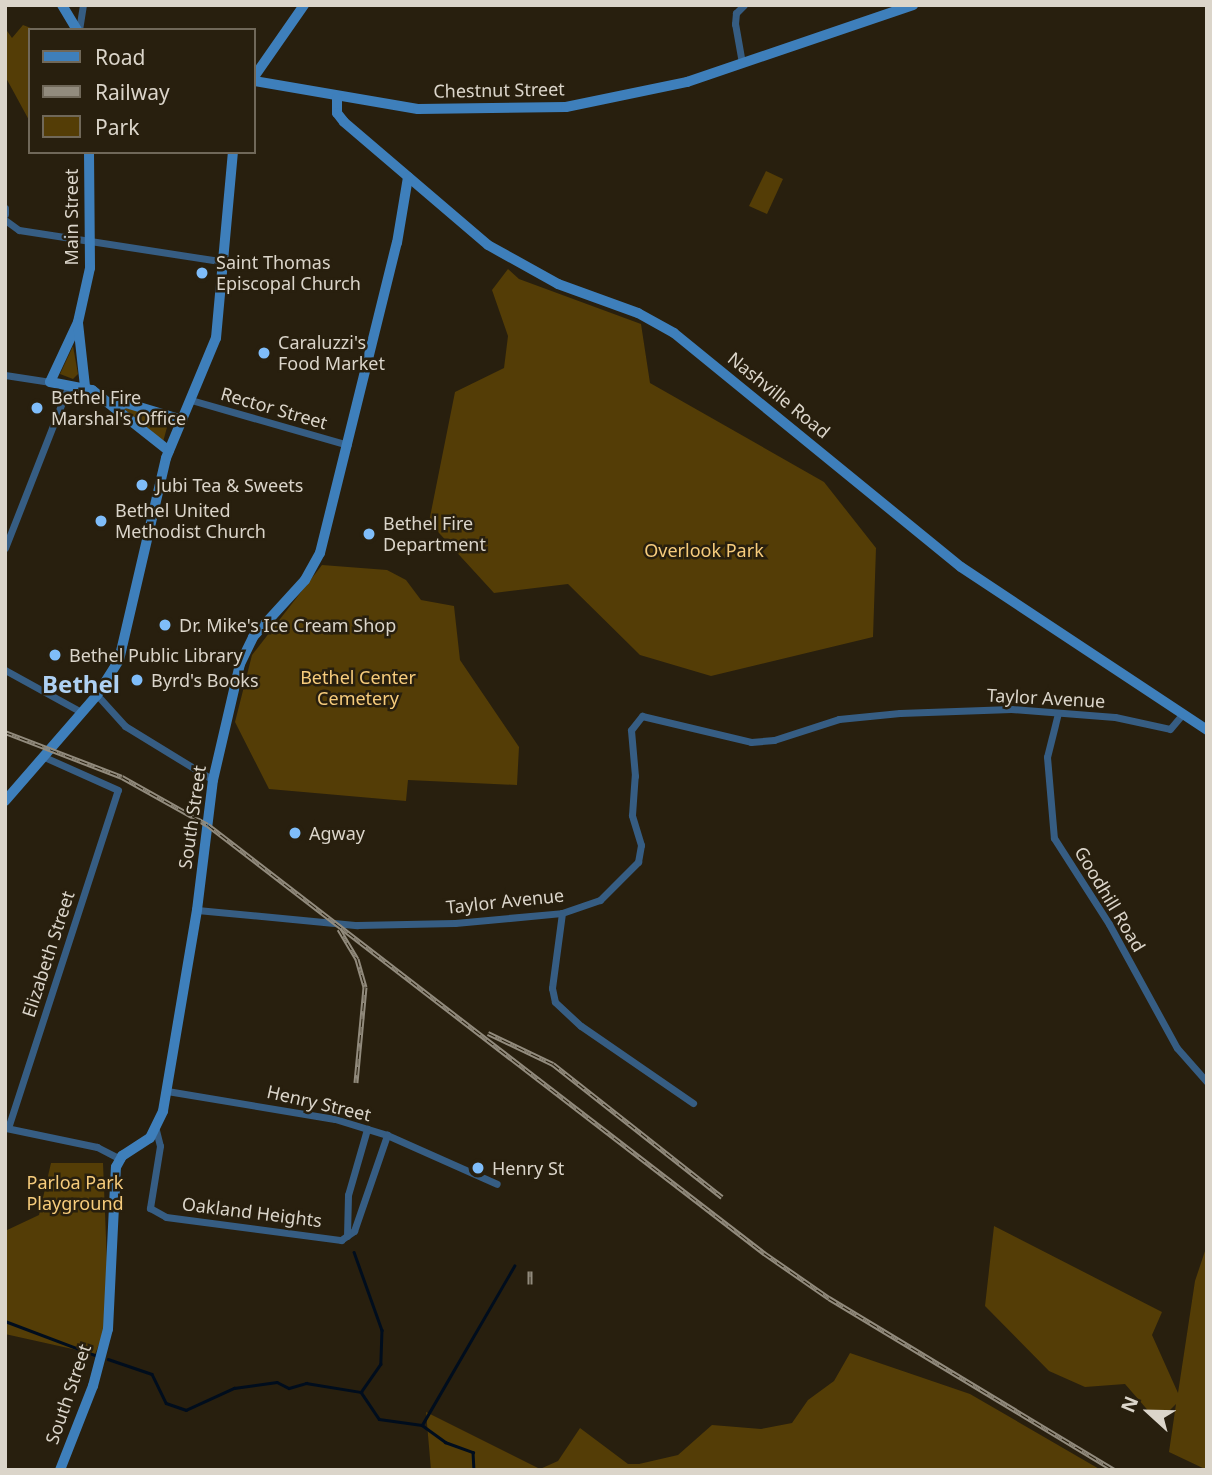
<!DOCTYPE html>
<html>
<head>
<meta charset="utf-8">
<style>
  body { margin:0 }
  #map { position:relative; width:1212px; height:1475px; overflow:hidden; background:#281f0e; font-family:"Noto Sans",sans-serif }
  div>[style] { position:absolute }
  .green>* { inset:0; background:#543d06 }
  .stream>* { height:2.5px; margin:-1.25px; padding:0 1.25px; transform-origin:1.25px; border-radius:1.25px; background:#000d1d }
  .street>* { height:7px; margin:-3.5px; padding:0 3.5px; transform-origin:3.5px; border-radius:3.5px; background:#365d83 }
  .secondary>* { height:10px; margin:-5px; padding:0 5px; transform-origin:5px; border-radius:5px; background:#3e7fbb }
  .rail>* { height:5px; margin-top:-2.5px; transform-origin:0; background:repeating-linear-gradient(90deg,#281f0e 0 8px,#928b7d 0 16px); box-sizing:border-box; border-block:2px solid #928b7d }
  .dots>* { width:19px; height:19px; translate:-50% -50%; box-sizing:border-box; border:4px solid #281f0e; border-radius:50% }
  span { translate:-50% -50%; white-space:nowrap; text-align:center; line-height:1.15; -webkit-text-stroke:5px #281f0e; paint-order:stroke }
  .street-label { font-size:18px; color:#dbd5ca }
  .poi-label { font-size:18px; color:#dbd5ca }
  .left { translate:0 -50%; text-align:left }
  .park-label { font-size:18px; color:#f7cc7c }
  .district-label { font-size:24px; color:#afd1f3; font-weight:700 }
  .frame { position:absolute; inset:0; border:7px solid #dbd5ca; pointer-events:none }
  .legend { position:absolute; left:28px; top:28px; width:228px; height:126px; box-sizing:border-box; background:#281f0e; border:2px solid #706859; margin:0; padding:9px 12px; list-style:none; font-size:21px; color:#dbd5ca }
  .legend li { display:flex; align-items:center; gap:14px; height:35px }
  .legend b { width:35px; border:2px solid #706859 }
  .north { position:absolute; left:1114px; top:1377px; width:70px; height:70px; -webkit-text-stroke:5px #281f0e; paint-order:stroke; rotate:292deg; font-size:19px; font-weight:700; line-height:28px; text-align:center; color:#dbd5ca }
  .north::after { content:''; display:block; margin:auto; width:24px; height:32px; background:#dbd5ca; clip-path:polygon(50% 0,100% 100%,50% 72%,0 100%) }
</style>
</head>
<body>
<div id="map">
  <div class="green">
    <i style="clip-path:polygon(23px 25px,36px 30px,30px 30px,30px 122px,5px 76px,5px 28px,12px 38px)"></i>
    <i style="clip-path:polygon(766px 171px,783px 179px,767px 214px,749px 206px)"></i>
    <i style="clip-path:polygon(508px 269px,519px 279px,641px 324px,650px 383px,824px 482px,876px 548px,873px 637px,711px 676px,640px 655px,568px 584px,494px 593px,429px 522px,455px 392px,504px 368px,508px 336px,492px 290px)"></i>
    <i style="clip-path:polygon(73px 346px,78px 374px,73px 379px,60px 374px)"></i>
    <i style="clip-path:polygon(126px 407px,169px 420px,163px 442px,124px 409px)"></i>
    <i style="clip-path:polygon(322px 565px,387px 570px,406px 580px,421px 600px,454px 606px,460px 660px,519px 747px,517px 785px,408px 780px,406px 801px,269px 789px,235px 722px,252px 655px)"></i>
    <i style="clip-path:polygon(51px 1163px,103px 1163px,107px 1263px,104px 1332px,95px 1354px,5px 1334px,5px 1231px,39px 1215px)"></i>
    <i style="clip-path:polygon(994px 1226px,1162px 1312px,1152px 1335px,1178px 1393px,1195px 1281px,1207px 1245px,1207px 1470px,1169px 1452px,1176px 1404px,1158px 1422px,1125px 1384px,1085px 1387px,1049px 1371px,985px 1306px)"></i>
    <i style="clip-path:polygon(850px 1353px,970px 1394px,1101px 1470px,431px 1470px,426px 1412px,540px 1469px,558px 1461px,580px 1428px,628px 1464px,639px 1464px,678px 1455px,712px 1425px,761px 1429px,792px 1423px,808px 1400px,834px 1381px)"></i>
  </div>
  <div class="stream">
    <i style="left:354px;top:1252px;width:83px;rotate:70.3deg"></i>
    <i style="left:382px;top:1330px;width:34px;rotate:92deg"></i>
    <i style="left:381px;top:1364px;width:33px;rotate:125deg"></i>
    <i style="left:5px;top:1321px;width:96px;rotate:20.7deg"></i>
    <i style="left:108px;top:1359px;width:46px;rotate:18.8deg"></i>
    <i style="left:152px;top:1374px;width:32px;rotate:64deg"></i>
    <i style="left:166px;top:1403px;width:21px;rotate:19deg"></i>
    <i style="left:186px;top:1410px;width:53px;rotate:-24.6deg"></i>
    <i style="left:234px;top:1388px;width:43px;rotate:-7.9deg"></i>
    <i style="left:277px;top:1382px;width:13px;rotate:27deg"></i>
    <i style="left:289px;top:1388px;width:18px;rotate:-16deg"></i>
    <i style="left:306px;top:1383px;width:56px;rotate:9.3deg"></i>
    <i style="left:361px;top:1392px;width:32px;rotate:56deg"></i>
    <i style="left:379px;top:1419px;width:43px;rotate:7.9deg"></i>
    <i style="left:422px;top:1425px;width:29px;rotate:36deg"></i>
    <i style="left:445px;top:1442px;width:30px;rotate:20deg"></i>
    <i style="left:473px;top:1452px;width:18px;rotate:87deg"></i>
    <i style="left:422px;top:1425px;width:184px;rotate:-59.9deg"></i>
  </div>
  <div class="street">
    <i style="left:79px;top:30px;width:25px;rotate:-81deg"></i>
    <i style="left:742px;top:63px;width:40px;rotate:-100deg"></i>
    <i style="left:735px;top:24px;width:11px;rotate:-85deg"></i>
    <i style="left:736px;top:13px;width:11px;rotate:-45deg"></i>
    <i style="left:5px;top:208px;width:6px;rotate:90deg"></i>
    <i style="left:5px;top:220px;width:17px;rotate:36deg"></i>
    <i style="left:19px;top:230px;width:208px;rotate:8.8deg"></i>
    <i style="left:5px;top:375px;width:46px;rotate:8.8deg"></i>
    <i style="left:191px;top:400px;width:163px;rotate:16deg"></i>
    <i style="left:5px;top:548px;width:175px;rotate:-68.6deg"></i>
    <i style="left:5px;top:670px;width:87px;rotate:28.9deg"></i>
    <i style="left:97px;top:695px;width:42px;rotate:47.9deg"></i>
    <i style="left:125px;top:726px;width:103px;rotate:31.5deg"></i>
    <i style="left:1058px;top:713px;width:45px;rotate:104deg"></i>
    <i style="left:1047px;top:757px;width:81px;rotate:85.1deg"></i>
    <i style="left:1054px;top:838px;width:102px;rotate:57.4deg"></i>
    <i style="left:1109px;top:924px;width:141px;rotate:61.3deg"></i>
    <i style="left:1177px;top:1048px;width:45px;rotate:48.6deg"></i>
    <i style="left:197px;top:910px;width:161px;rotate:5.4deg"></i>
    <i style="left:357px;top:925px;width:98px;rotate:-1.2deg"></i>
    <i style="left:455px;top:923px;width:107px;rotate:-5.3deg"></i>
    <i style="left:562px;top:913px;width:40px;rotate:-18.9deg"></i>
    <i style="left:600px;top:900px;width:54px;rotate:-45deg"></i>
    <i style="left:638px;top:862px;width:17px;rotate:-80deg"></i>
    <i style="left:641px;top:845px;width:31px;rotate:-107deg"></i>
    <i style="left:632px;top:815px;width:39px;rotate:-86deg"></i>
    <i style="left:635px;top:776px;width:46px;rotate:-95deg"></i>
    <i style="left:631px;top:730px;width:18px;rotate:-52deg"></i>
    <i style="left:642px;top:716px;width:112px;rotate:13.4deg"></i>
    <i style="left:751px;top:742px;width:23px;rotate:-5deg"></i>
    <i style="left:774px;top:740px;width:68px;rotate:-17.9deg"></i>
    <i style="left:839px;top:719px;width:61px;rotate:-5.6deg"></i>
    <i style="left:900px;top:713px;width:111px;rotate:-2.1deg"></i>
    <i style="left:1011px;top:709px;width:104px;rotate:4.4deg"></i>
    <i style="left:1115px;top:717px;width:56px;rotate:12.3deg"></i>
    <i style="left:1170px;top:729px;width:17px;rotate:-50deg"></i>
    <i style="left:562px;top:913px;width:76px;rotate:97.6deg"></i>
    <i style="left:552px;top:988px;width:14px;rotate:78deg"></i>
    <i style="left:555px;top:1002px;width:35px;rotate:43deg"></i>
    <i style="left:581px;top:1026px;width:136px;rotate:34.5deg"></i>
    <i style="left:167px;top:1091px;width:170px;rotate:9.5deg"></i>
    <i style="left:335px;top:1119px;width:54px;rotate:17.1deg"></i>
    <i style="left:387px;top:1135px;width:120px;rotate:24deg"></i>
    <i style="left:6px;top:1128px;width:93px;rotate:11.8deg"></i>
    <i style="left:97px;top:1147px;width:27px;rotate:27deg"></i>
    <i style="left:8px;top:1128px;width:355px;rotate:-72deg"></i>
    <i style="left:118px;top:790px;width:83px;rotate:-155.9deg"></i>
    <i style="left:156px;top:1130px;width:16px;rotate:76deg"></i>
    <i style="left:160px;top:1146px;width:63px;rotate:99.2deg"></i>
    <i style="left:150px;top:1208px;width:18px;rotate:29deg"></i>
    <i style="left:166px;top:1217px;width:177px;rotate:7.5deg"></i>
    <i style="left:341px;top:1240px;width:16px;rotate:-35deg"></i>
    <i style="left:354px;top:1231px;width:102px;rotate:-71deg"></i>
    <i style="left:347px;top:1236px;width:41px;rotate:-88.6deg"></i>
    <i style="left:348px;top:1195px;width:69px;rotate:-73.9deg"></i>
  </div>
  <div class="secondary">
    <i style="left:62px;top:5px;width:29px;rotate:59deg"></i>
    <i style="left:254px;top:77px;width:88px;rotate:-55.2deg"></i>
    <i style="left:254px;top:81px;width:166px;rotate:9.7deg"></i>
    <i style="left:418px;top:109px;width:148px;rotate:-0.8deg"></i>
    <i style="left:566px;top:107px;width:124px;rotate:-11.7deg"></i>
    <i style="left:687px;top:82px;width:239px;rotate:-18.8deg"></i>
    <i style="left:337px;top:98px;width:15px;rotate:90deg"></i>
    <i style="left:337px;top:113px;width:11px;rotate:52deg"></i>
    <i style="left:344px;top:122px;width:189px;rotate:40.5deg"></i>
    <i style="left:488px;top:245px;width:80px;rotate:29.1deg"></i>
    <i style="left:558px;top:284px;width:85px;rotate:19.9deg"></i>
    <i style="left:638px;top:313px;width:41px;rotate:29.1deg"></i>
    <i style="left:674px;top:333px;width:370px;rotate:39.2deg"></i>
    <i style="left:961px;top:567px;width:295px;rotate:33.5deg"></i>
    <i style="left:89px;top:152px;width:116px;rotate:89.5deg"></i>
    <i style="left:90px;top:268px;width:55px;rotate:102.5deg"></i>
    <i style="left:78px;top:322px;width:66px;rotate:115deg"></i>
    <i style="left:50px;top:382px;width:43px;rotate:10.8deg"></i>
    <i style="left:92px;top:390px;width:98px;rotate:38.4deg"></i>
    <i style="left:78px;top:323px;width:63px;rotate:83.7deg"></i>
    <i style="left:118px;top:406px;width:9px;rotate:-21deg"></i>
    <i style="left:126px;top:403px;width:59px;rotate:16.9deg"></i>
    <i style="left:5px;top:801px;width:140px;rotate:-49deg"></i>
    <i style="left:97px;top:695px;width:41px;rotate:-57.8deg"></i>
    <i style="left:119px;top:660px;width:207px;rotate:-76.9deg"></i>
    <i style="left:166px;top:458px;width:130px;rotate:-67.4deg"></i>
    <i style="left:216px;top:338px;width:187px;rotate:-84.8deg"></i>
    <i style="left:60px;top:1470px;width:90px;rotate:-68.6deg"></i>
    <i style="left:93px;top:1386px;width:59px;rotate:-75.3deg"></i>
    <i style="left:108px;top:1329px;width:162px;rotate:-87.2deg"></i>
    <i style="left:116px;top:1167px;width:13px;rotate:-61deg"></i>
    <i style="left:122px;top:1156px;width:33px;rotate:-33deg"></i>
    <i style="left:150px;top:1138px;width:30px;rotate:-64deg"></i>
    <i style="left:163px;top:1111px;width:204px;rotate:-80.4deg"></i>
    <i style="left:197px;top:910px;width:131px;rotate:-83deg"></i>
    <i style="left:213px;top:780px;width:119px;rotate:-76.9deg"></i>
    <i style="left:240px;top:664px;width:30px;rotate:-64deg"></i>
    <i style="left:253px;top:637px;width:77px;rotate:-47.6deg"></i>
    <i style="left:305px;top:580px;width:31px;rotate:-61deg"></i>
    <i style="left:320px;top:553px;width:319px;rotate:-76.1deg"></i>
    <i style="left:397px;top:243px;width:67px;rotate:-80.5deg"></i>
  </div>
  <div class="rail">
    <i style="left:5px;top:732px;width:125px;rotate:21deg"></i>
    <i style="left:122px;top:777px;width:98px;rotate:29.2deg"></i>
    <i style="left:208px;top:825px;width:702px;rotate:37.59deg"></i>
    <i style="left:764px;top:1253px;width:79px;rotate:34.7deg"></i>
    <i style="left:829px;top:1298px;width:333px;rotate:31.1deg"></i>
    <i style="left:339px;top:929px;width:35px;rotate:59deg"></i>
    <i style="left:357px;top:959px;width:29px;rotate:74deg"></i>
    <i style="left:365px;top:987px;width:96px;rotate:95.4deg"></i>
    <i style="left:488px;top:1033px;width:72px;rotate:25.5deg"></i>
    <i style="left:553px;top:1064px;width:215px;rotate:38.2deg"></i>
    <i style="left:530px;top:1284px;width:13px;rotate:-90deg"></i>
  </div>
  <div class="dots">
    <i style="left:202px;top:273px;background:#7fbdfa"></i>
    <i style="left:264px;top:353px;background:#7fbdfa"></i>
    <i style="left:37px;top:408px;background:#7fbdfa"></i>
    <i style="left:142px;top:485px;background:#7fbdfa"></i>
    <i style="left:101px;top:521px;background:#7fbdfa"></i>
    <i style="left:369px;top:534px;background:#7fbdfa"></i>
    <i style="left:165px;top:625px;background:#7fbdfa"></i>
    <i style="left:55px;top:655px;background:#7fbdfa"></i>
    <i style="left:137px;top:680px;background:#7fbdfa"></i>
    <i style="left:295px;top:833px;background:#7fbdfa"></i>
    <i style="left:478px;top:1168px;background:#7fbdfa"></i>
  </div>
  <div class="street-label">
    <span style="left:499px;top:90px;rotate:-1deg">Chestnut Street</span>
    <span style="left:71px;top:217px;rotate:-90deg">Main Street</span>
    <span style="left:779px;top:395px;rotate:39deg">Nashville Road</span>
    <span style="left:274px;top:408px;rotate:16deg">Rector Street</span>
    <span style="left:1046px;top:698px;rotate:3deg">Taylor Avenue</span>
    <span style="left:192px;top:817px;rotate:-82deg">South Street</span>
    <span style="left:1110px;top:899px;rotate:59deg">Goodhill Road</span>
    <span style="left:505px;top:901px;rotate:-6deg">Taylor Avenue</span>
    <span style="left:48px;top:954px;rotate:-72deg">Elizabeth Street</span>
    <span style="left:319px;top:1103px;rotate:13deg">Henry Street</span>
    <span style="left:252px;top:1212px;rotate:7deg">Oakland Heights</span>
    <span style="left:68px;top:1394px;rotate:-71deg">South Street</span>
  </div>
  <div class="poi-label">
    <span class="left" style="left:216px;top:273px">Saint Thomas<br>Episcopal Church</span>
    <span class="left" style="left:278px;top:353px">Caraluzzi's<br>Food Market</span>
    <span class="left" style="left:51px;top:408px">Bethel Fire<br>Marshal's Office</span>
    <span class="left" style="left:156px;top:485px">Jubi Tea &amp; Sweets</span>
    <span class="left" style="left:115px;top:521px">Bethel United<br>Methodist Church</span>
    <span class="left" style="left:383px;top:534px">Bethel Fire<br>Department</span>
    <span class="left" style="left:179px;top:625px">Dr. Mike's Ice Cream Shop</span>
    <span class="left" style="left:69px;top:655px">Bethel Public Library</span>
    <span class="left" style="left:151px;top:680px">Byrd's Books</span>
    <span class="left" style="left:309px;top:833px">Agway</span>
    <span class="left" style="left:492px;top:1168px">Henry St</span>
  </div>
  <div class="park-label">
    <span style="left:704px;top:550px">Overlook Park</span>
    <span style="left:358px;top:688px">Bethel Center<br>Cemetery</span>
    <span style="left:75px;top:1193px">Parloa Park<br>Playground</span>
  </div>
  <div class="district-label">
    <span style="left:81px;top:684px">Bethel</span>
  </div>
  <div class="frame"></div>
  <ul class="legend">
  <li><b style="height:9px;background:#3e7fbb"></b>Road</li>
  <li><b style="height:9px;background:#928b7d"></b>Railway</li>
  <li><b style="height:19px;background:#543d06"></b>Park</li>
  </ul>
  <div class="north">N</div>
</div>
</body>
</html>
